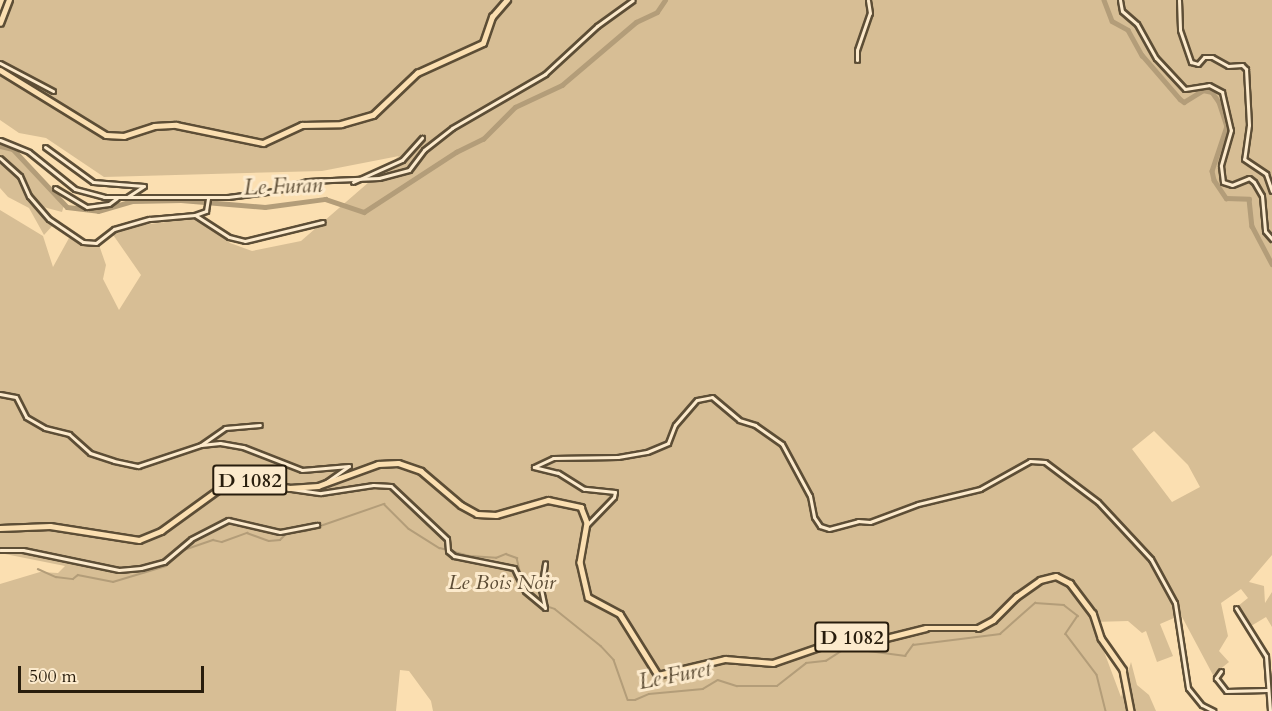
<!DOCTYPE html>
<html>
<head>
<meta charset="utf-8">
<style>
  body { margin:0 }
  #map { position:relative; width:1272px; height:711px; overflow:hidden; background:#fbdfb1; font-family:Cardo,serif }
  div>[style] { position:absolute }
  .green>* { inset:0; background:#d7be95 }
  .stream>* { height:1.5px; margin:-0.75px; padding:0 0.75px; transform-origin:0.75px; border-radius:0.75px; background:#b39d79 }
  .river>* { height:4.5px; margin:-2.25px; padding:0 2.25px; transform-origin:2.25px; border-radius:2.25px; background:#b39d79 }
  .roads { filter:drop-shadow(2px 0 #5d4e36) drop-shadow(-2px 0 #5d4e36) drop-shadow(0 2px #5d4e36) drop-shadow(0 -2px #5d4e36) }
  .minor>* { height:3px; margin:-1.5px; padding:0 1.5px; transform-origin:1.5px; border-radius:1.5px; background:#fceacc }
  .major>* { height:4.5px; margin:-2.25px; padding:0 2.25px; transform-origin:2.25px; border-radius:2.25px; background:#fbdfb1 }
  span { translate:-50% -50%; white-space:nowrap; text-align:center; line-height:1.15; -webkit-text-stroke:6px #fceacc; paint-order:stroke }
  .shield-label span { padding:2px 4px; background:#fceacc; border:2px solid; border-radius:4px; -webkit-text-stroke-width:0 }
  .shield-label { font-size:20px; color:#281d0d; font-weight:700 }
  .park-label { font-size:21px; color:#5d4d36; font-style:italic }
  .water-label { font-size:22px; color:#605038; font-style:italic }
  .scale { position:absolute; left:18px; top:666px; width:186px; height:27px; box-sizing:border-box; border:3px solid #281d0d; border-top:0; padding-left:8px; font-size:18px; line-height:21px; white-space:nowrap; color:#281d0d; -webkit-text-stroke:4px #fceacc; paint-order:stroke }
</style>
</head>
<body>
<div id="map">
  <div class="green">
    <i style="clip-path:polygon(evenodd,11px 0,1272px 0,1272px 555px,1249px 582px,1264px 586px,1265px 603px,1272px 592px,1272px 627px,1266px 617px,1251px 626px,1238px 606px,1248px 598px,1241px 589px,1221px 603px,1228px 636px,1219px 651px,1229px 662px,1213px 675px,1181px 615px,1160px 624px,1173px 656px,1157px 662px,1146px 631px,1142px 633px,1128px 621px,1093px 622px,1121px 697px,1131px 662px,1137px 685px,1149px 695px,1156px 711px,433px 711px,431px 701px,409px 671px,400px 670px,396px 711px,0 711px,0 584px,40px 572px,58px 573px,65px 566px,0 553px,0 210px,43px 236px,53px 267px,69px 238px,99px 245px,106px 265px,103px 279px,119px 310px,141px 275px,109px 229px,199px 218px,230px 243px,252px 251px,301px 241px,399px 156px,322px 171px,104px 177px,46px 138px,19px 133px,0 120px,0 26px,11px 0,1154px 431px,1188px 465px,1200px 487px,1172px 502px,1132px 449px,1154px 431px)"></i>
    <i style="clip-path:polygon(0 147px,14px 151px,64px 205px,62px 212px,36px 205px,20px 174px,0 157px)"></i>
    <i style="clip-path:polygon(0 159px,20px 178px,30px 199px,54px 224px,44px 235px,29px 208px,8px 197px,0 188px)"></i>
  </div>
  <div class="stream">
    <i style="left:38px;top:569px;width:20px;rotate:24deg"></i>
    <i style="left:56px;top:577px;width:17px;rotate:7deg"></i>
    <i style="left:73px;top:579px;width:6px;rotate:-39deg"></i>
    <i style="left:78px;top:575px;width:36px;rotate:11deg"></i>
    <i style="left:113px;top:582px;width:55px;rotate:-16.8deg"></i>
    <i style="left:166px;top:566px;width:24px;rotate:-42deg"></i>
    <i style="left:184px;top:550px;width:31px;rotate:-19deg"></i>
    <i style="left:213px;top:540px;width:9px;rotate:13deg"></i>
    <i style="left:222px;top:542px;width:27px;rotate:-20deg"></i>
    <i style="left:247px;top:533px;width:23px;rotate:20deg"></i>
    <i style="left:269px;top:541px;width:11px;rotate:-5deg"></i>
    <i style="left:280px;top:540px;width:10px;rotate:-45deg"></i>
    <i style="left:287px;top:533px;width:19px;rotate:-6deg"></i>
    <i style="left:306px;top:531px;width:83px;rotate:-19.1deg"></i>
    <i style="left:384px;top:504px;width:35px;rotate:45deg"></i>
    <i style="left:409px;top:529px;width:36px;rotate:32deg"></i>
    <i style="left:440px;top:548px;width:31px;rotate:15deg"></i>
    <i style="left:470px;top:556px;width:26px;rotate:4deg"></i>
    <i style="left:496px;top:558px;width:11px;rotate:-22deg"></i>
    <i style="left:506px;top:554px;width:12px;rotate:20deg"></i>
    <i style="left:517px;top:558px;width:28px;rotate:77deg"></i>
    <i style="left:525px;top:589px;width:22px;rotate:39deg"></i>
    <i style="left:546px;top:606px;width:9px;rotate:18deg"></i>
    <i style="left:555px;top:609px;width:59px;rotate:38.8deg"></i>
    <i style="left:601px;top:646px;width:19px;rotate:47deg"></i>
    <i style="left:614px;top:660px;width:42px;rotate:70.7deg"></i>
    <i style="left:628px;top:700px;width:7px"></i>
    <i style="left:635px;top:700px;width:15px;rotate:-23deg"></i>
    <i style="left:649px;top:694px;width:54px;rotate:-5.3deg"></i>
    <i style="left:703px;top:689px;width:17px;rotate:-31deg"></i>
    <i style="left:718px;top:680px;width:20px;rotate:18deg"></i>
    <i style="left:737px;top:686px;width:40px"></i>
    <i style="left:777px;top:686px;width:37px;rotate:-38deg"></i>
    <i style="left:806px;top:663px;width:20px;rotate:-6deg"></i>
    <i style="left:826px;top:661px;width:24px;rotate:-33deg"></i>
    <i style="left:846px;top:648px;width:60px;rotate:7.7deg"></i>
    <i style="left:905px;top:656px;width:14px;rotate:-54deg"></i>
    <i style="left:913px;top:645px;width:88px;rotate:-7.2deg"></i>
    <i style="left:1000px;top:634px;width:47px;rotate:-41.5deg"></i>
    <i style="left:1035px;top:603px;width:29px;rotate:4deg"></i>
    <i style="left:1064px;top:605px;width:18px;rotate:38deg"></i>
    <i style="left:1078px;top:616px;width:22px;rotate:124deg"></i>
    <i style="left:1066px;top:634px;width:51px;rotate:52.9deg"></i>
    <i style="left:1097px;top:675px;width:37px;rotate:76deg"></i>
  </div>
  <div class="river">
    <i style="left:1104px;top:0;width:22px;rotate:69deg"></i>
    <i style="left:1112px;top:21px;width:18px;rotate:29deg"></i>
    <i style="left:1128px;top:30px;width:29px;rotate:61deg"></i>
    <i style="left:1142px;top:55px;width:58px;rotate:49.2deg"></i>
    <i style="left:1180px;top:99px;width:5px;rotate:37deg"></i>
    <i style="left:1184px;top:102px;width:22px;rotate:-32deg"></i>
    <i style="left:1203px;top:90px;width:9px;rotate:13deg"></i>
    <i style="left:1212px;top:92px;width:12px;rotate:55deg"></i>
    <i style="left:1219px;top:102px;width:25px;rotate:72deg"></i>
    <i style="left:1227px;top:126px;width:47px;rotate:108.4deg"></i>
    <i style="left:1212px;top:171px;width:9px;rotate:77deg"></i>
    <i style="left:1214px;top:180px;width:22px;rotate:56deg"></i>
    <i style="left:1226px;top:198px;width:23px;rotate:2deg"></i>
    <i style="left:1249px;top:199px;width:27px;rotate:84deg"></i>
    <i style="left:1252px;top:226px;width:43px;rotate:62.2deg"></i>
    <i style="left:0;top:146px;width:13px;rotate:13deg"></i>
    <i style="left:13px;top:149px;width:79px;rotate:47deg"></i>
    <i style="left:67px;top:207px;width:31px;rotate:7deg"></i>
    <i style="left:98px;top:211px;width:35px;rotate:-16deg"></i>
    <i style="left:132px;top:201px;width:49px;rotate:-1.2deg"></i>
    <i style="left:181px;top:200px;width:84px;rotate:4.8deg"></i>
    <i style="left:265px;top:207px;width:61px;rotate:-7.6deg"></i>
    <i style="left:325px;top:199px;width:41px;rotate:18.4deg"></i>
    <i style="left:364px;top:212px;width:110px;rotate:-33.1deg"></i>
    <i style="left:456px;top:152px;width:30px;rotate:-26deg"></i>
    <i style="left:483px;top:139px;width:45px;rotate:-45deg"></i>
    <i style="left:515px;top:107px;width:52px;rotate:-25.1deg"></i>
    <i style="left:562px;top:85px;width:97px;rotate:-40.4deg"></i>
    <i style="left:636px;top:22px;width:23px;rotate:-25deg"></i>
    <i style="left:657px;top:12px;width:14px;rotate:-56deg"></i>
  </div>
  <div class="roads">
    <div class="minor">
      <i style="left:1120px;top:0;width:11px;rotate:80deg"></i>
      <i style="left:1122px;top:11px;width:20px;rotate:41deg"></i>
      <i style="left:1137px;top:24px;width:39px;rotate:61deg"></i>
      <i style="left:1156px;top:58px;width:42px;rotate:46.9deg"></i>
      <i style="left:1185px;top:89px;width:24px;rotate:-9deg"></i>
      <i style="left:1209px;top:85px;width:15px;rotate:28deg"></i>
      <i style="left:1222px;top:92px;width:39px;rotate:77deg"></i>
      <i style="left:1231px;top:130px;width:37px;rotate:106deg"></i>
      <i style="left:1221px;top:166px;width:16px;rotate:83deg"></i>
      <i style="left:1223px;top:182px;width:9px;rotate:18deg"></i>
      <i style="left:1232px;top:185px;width:18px;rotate:-22deg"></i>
      <i style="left:1249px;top:178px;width:6px;rotate:39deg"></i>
      <i style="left:1254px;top:182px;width:16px;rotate:60deg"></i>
      <i style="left:1262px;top:196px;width:35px;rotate:85deg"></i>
      <i style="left:1265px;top:231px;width:11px;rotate:49deg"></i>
      <i style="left:1179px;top:0;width:30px;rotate:88deg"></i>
      <i style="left:1180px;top:30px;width:34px;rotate:71deg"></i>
      <i style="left:1191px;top:62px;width:7px;rotate:16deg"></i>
      <i style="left:1198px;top:64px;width:9px;rotate:-49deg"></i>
      <i style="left:1204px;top:57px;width:8px"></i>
      <i style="left:1212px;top:57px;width:18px;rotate:29deg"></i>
      <i style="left:1228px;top:66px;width:14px;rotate:-4deg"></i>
      <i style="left:1242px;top:65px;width:6px;rotate:45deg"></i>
      <i style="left:1246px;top:69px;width:56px;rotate:86.9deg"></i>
      <i style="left:1249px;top:125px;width:34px;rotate:98deg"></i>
      <i style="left:1244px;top:159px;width:27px;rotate:34deg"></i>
      <i style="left:1266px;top:174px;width:18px;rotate:71deg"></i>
      <i style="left:857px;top:60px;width:10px;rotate:-90deg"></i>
      <i style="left:857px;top:50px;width:39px;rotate:-71deg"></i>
      <i style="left:870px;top:13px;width:13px;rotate:-99deg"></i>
      <i style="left:0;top:63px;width:60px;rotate:27.8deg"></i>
      <i style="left:0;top:140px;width:31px;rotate:22deg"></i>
      <i style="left:29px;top:152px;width:59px;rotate:38.8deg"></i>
      <i style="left:75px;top:189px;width:30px;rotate:15deg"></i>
      <i style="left:104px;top:197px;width:124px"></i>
      <i style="left:228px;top:197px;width:47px;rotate:-7.3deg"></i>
      <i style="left:275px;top:191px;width:34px;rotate:-17deg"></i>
      <i style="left:308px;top:181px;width:71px;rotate:-2.4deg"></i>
      <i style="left:379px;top:178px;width:31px;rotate:-15deg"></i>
      <i style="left:409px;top:170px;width:25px;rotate:-53deg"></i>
      <i style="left:424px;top:150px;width:36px;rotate:-38deg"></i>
      <i style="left:452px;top:128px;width:108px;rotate:-30.1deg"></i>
      <i style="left:545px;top:74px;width:71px;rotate:-42.7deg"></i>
      <i style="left:597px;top:26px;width:44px;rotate:-35.8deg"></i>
      <i style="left:45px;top:147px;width:59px;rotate:36.1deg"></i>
      <i style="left:93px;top:182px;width:51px;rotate:4.5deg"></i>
      <i style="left:144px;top:186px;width:20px;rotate:147deg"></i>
      <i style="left:0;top:158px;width:27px;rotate:42deg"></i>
      <i style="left:20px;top:176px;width:22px;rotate:66deg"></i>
      <i style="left:29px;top:196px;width:30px;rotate:49deg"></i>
      <i style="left:49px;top:219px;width:41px;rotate:34.1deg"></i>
      <i style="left:83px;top:242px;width:13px;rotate:4deg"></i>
      <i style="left:96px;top:243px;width:23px;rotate:-38deg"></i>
      <i style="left:114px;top:229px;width:37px;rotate:-16deg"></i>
      <i style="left:150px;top:219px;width:45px;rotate:-5.1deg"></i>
      <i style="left:195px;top:215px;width:40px;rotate:32.9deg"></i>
      <i style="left:229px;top:237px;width:16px;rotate:14deg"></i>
      <i style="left:245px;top:241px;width:80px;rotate:-13.7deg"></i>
      <i style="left:353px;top:182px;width:54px;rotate:-24.2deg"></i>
      <i style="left:402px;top:160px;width:30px;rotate:-48deg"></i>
      <i style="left:55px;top:188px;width:37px;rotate:31deg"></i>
      <i style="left:87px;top:207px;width:22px;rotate:-8deg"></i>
      <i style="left:109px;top:204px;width:10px;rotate:-37deg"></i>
      <i style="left:195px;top:215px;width:12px;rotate:-20deg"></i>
      <i style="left:206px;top:211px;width:13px;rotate:-81deg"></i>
      <i style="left:0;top:394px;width:16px;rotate:11deg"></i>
      <i style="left:16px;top:397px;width:22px;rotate:63deg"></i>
      <i style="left:26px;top:417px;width:22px;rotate:30deg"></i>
      <i style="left:45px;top:428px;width:25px;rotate:14deg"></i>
      <i style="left:69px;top:434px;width:28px;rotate:42deg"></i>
      <i style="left:90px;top:453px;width:25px;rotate:18deg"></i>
      <i style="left:114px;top:461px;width:25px;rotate:12deg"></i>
      <i style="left:138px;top:466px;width:66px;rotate:-18.4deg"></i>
      <i style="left:201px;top:445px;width:19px;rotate:-6deg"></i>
      <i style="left:220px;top:443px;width:23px;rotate:10deg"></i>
      <i style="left:243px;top:447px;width:63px;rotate:21.3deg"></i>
      <i style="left:302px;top:470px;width:47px;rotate:-4.9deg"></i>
      <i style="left:349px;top:466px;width:29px;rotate:145deg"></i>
      <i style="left:201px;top:445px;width:29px;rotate:-35deg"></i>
      <i style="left:225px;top:428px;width:35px;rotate:-5deg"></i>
      <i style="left:291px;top:489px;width:30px;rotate:8deg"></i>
      <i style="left:321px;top:493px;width:53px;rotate:-8.7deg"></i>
      <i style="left:373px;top:485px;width:18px;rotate:3deg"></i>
      <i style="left:391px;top:486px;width:77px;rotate:43.4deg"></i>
      <i style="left:447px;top:539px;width:12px;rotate:85deg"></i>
      <i style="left:448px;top:551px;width:8px;rotate:40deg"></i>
      <i style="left:454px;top:556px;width:61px;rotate:11.3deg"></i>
      <i style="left:514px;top:568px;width:25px;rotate:64deg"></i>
      <i style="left:525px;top:591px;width:26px;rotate:40deg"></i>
      <i style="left:545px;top:608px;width:19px;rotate:-102deg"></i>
      <i style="left:541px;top:589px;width:26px;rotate:-81deg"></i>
      <i style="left:586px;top:526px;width:40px;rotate:-46deg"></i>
      <i style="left:614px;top:497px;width:5px;rotate:-79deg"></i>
      <i style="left:615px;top:492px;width:31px;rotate:-174deg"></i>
      <i style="left:584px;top:489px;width:31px;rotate:-148deg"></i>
      <i style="left:558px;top:473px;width:25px;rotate:-166deg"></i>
      <i style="left:534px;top:467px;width:21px;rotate:-25deg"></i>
      <i style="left:553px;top:458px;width:65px;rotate:-0.9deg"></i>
      <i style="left:618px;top:457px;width:29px;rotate:-10deg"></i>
      <i style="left:647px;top:452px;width:23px;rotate:-23deg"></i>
      <i style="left:668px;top:443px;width:19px;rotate:-69deg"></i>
      <i style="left:675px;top:425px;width:33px;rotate:-49deg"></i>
      <i style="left:697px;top:400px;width:15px;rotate:-11deg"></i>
      <i style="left:712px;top:397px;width:35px;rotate:40deg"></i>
      <i style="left:739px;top:420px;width:17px;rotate:17deg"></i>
      <i style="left:755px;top:425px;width:33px;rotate:35deg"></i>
      <i style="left:782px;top:444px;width:59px;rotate:61.7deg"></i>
      <i style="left:810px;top:496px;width:21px;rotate:79deg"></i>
      <i style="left:814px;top:517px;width:11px;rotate:56deg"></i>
      <i style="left:820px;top:526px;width:9px;rotate:18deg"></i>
      <i style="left:829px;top:529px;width:30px;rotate:-15deg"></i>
      <i style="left:858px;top:521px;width:12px;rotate:5deg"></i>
      <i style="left:870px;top:522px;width:51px;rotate:-20.6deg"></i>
      <i style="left:918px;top:504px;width:64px;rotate:-13.6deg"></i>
      <i style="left:980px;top:489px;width:57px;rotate:-29.2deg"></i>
      <i style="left:1030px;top:461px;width:15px;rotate:4deg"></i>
      <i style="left:1045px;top:462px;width:66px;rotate:37deg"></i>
      <i style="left:1098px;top:502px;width:78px;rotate:47.1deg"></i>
      <i style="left:1151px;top:559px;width:50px;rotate:61.4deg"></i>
      <i style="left:1175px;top:603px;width:86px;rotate:81.3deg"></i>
      <i style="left:1188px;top:688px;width:22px;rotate:51deg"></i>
      <i style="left:1202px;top:705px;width:13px;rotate:27deg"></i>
      <i style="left:0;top:550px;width:23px"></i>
      <i style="left:23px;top:550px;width:98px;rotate:11.8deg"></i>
      <i style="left:119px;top:570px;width:22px;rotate:-5deg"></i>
      <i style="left:141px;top:568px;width:24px;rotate:-15deg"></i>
      <i style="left:164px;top:562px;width:35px;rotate:-40deg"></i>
      <i style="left:191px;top:539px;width:42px;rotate:-27.2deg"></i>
      <i style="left:228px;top:520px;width:53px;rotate:13deg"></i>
      <i style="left:280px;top:532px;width:38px;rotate:-11deg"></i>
      <i style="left:1236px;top:608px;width:57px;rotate:58deg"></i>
      <i style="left:1266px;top:656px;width:55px;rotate:85.8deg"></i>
      <i style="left:1221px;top:671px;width:9px;rotate:126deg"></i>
      <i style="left:1216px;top:678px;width:16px;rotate:52deg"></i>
      <i style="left:1226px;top:691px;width:41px;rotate:-1.4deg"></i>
    </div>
    <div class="major">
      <i style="left:0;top:23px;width:25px;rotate:-69deg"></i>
      <i style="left:0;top:70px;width:124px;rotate:31.5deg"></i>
      <i style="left:106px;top:135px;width:18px;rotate:3deg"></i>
      <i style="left:124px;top:136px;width:32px;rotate:-18deg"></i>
      <i style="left:154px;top:126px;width:22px;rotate:-3deg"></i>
      <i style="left:176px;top:125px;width:89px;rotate:11.7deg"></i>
      <i style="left:263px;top:143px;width:43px;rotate:-24.8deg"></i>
      <i style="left:302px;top:125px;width:39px;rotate:-1deg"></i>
      <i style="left:341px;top:124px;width:33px;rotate:-16deg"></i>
      <i style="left:373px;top:115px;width:61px;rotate:-43.7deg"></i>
      <i style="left:417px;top:73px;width:72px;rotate:-24.4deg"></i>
      <i style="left:483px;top:43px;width:28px;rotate:-71deg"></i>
      <i style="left:492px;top:17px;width:23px;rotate:-49deg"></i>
      <i style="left:0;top:528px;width:50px;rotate:-2.3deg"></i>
      <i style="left:50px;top:526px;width:90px;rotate:8.9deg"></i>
      <i style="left:139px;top:540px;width:24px;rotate:-22deg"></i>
      <i style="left:161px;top:531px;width:80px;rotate:-35.9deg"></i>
      <i style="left:226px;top:484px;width:26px;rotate:-9deg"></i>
      <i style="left:252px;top:480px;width:38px;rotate:12deg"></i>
      <i style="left:289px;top:488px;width:29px;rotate:-4deg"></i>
      <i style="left:318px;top:486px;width:64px;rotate:-20.1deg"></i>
      <i style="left:378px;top:464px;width:20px;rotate:-3deg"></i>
      <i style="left:398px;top:463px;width:24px;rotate:19deg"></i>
      <i style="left:421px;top:471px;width:52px;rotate:40.4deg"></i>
      <i style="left:461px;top:505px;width:18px;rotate:29deg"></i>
      <i style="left:477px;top:514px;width:19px;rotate:3deg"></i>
      <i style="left:496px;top:515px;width:54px;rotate:-16.1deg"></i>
      <i style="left:548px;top:500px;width:34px;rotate:12deg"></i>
      <i style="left:581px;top:507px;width:17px;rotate:69deg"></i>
      <i style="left:587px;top:523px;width:40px;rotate:100deg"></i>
      <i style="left:580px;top:562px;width:36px;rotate:77deg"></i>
      <i style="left:588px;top:597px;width:36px;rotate:28deg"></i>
      <i style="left:620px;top:614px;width:72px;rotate:58.1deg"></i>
      <i style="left:658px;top:675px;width:69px;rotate:-13.4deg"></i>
      <i style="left:725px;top:659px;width:48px;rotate:4.8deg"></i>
      <i style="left:773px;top:663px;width:79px;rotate:-19.1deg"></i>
      <i style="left:848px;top:637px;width:30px;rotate:6deg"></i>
      <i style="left:878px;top:640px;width:49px;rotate:-14deg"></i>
      <i style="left:926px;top:628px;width:52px"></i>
      <i style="left:978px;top:628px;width:17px;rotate:-28deg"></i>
      <i style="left:993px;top:620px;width:33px;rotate:-45deg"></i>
      <i style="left:1016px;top:597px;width:29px;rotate:-35deg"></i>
      <i style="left:1040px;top:580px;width:16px;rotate:-14deg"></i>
      <i style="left:1056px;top:576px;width:16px;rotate:27deg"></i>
      <i style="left:1070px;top:583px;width:38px;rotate:53deg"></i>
      <i style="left:1093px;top:613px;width:26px;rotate:72deg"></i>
      <i style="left:1101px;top:638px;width:39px;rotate:55deg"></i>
      <i style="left:1123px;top:670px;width:42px;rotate:79deg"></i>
    </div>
  </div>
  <div class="shield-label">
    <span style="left:250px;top:480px">D 1082</span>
    <span style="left:852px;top:637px">D 1082</span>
  </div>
  <div class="park-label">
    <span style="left:502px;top:583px">Le Bois Noir</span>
  </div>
  <div class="water-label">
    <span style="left:283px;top:187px;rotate:-2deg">Le Furan</span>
    <span style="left:675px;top:676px;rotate:-11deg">Le Furet</span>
  </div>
  <div class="scale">500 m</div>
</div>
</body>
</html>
